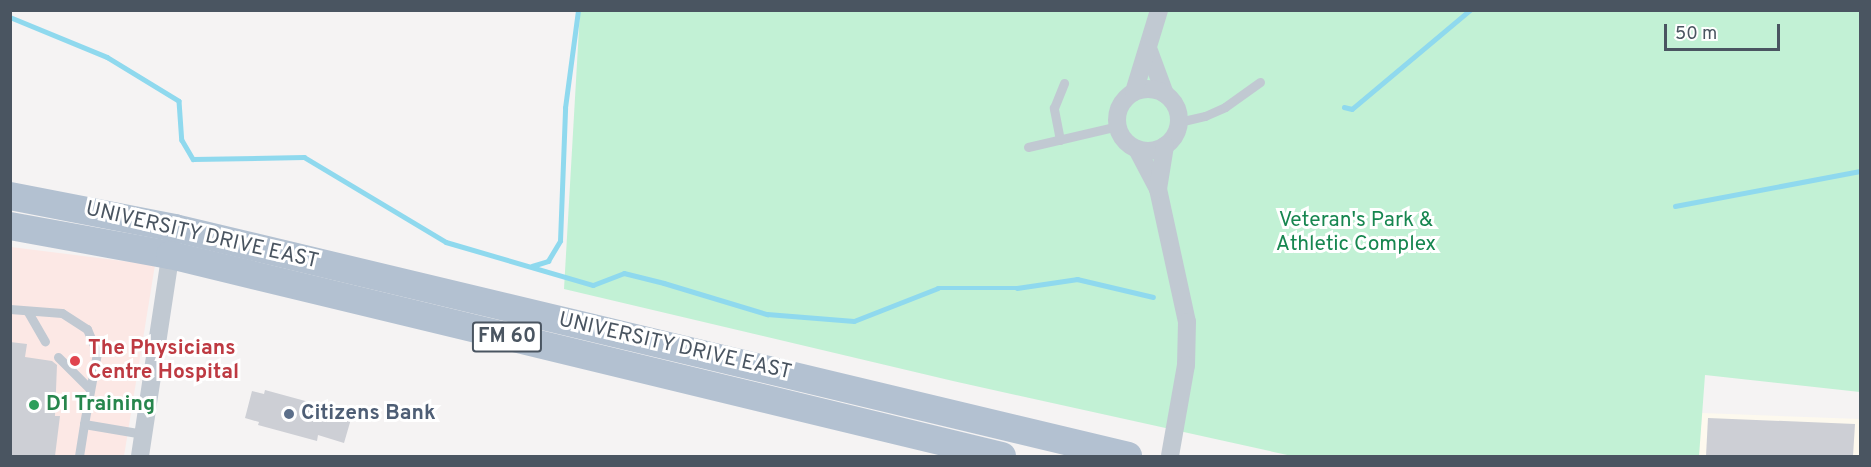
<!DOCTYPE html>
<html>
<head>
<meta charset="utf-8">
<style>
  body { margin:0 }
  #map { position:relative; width:1871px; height:467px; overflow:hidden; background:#f5f3f3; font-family:Overpass,sans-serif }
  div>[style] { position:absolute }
  .commercial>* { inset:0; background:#fdf9ee }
  .medical>* { inset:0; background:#fce8e5 }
  .green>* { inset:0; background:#c2f1d5 }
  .stream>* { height:4.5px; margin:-2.25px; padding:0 2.25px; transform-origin:2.25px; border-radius:2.25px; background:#8fd9ee }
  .building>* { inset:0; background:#cdcfd5 }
  .service>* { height:9px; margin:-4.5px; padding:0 4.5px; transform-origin:4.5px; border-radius:4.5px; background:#c1c9d2 }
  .minor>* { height:18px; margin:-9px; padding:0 9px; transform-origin:9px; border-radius:9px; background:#c1c9d2 }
  .minor>.ring { margin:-9px; padding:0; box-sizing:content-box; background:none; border:18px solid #c1c9d2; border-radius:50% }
  .primary>* { height:28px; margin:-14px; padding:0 14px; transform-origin:14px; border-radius:14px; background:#b3c1d1 }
  .dots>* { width:16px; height:16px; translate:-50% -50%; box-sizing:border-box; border:3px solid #fff; border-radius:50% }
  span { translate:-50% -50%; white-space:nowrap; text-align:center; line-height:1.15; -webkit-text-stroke:6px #fff; paint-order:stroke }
  .shield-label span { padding:2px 4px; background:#fff; border:2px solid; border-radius:4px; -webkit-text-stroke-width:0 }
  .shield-label { font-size:20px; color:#4a5561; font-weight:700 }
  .park-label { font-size:21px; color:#178650 }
  .street-label { font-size:21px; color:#4a5561 }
  .health-label { font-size:21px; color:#be3a42; font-weight:700 }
  .left { translate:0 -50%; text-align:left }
  .leisure-label { font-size:21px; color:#27864d; font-weight:700 }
  .service-label { font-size:21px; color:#4e5e75; font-weight:700 }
  .frame { position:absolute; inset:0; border:12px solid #4a5561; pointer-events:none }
  .scale { position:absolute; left:1664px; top:24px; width:116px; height:27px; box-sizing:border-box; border:3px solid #4a5561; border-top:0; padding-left:8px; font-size:18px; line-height:21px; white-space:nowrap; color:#4a5561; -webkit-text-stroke:4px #fff; paint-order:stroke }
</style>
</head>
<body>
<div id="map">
  <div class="commercial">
    <i style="clip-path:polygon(1702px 413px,1860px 419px,1860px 456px,1699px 456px)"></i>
  </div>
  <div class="medical">
    <i style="clip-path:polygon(11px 247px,155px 265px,124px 456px,11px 456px)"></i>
  </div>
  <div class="green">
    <i style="clip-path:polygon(580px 11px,1860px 11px,1860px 392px,1705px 375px,1699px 456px,1292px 456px,953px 381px,564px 289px)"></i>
  </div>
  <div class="stream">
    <i style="left:10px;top:17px;width:105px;rotate:22.4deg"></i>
    <i style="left:107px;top:57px;width:84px;rotate:31.4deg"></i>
    <i style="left:179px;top:101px;width:39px;rotate:86deg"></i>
    <i style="left:182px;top:140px;width:22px;rotate:60deg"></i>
    <i style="left:193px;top:159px;width:111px;rotate:-1deg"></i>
    <i style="left:304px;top:157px;width:165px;rotate:30.9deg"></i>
    <i style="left:446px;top:242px;width:153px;rotate:16.3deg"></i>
    <i style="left:593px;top:285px;width:33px;rotate:-21deg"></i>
    <i style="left:624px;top:273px;width:41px;rotate:14deg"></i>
    <i style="left:664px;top:283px;width:108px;rotate:16.8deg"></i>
    <i style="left:767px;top:314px;width:87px;rotate:4.6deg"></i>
    <i style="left:854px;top:321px;width:90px;rotate:-21.4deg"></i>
    <i style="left:938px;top:288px;width:79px"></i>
    <i style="left:1017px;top:288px;width:61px;rotate:-8.5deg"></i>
    <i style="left:1077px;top:279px;width:78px;rotate:13.3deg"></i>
    <i style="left:1344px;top:107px;width:8px;rotate:14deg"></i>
    <i style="left:1352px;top:109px;width:154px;rotate:-40deg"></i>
    <i style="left:1675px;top:206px;width:188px;rotate:-10.7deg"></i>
    <i style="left:532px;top:266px;width:17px;rotate:-17deg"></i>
    <i style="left:548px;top:261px;width:23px;rotate:-59deg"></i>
    <i style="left:560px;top:241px;width:133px;rotate:-87.8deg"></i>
    <i style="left:565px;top:108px;width:99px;rotate:-82.4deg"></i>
  </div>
  <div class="building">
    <i style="clip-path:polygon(10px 342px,27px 344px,25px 357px,52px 361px,57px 365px,55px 416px,60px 416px,55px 456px,10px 456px)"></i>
    <i style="clip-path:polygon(265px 390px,320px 405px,319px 410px,351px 419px,344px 443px,318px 435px,317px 441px,258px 425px,259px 422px,245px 418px,252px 391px,264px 394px)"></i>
    <i style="clip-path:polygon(1708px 418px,1855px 424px,1853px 456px,1706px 456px)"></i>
  </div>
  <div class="service">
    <i style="left:1179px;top:122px;width:27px;rotate:-13deg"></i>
    <i style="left:1205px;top:116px;width:22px;rotate:-24deg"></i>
    <i style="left:1225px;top:107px;width:43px;rotate:-35.5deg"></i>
    <i style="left:1060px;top:140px;width:33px;rotate:-101deg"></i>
    <i style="left:1054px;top:108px;width:27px;rotate:-68deg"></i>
    <i style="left:1028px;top:147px;width:92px;rotate:-13.1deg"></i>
    <i style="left:10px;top:309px;width:52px;rotate:4.4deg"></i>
    <i style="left:62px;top:313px;width:30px;rotate:33deg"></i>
    <i style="left:87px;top:329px;width:26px;rotate:67deg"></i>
    <i style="left:97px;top:353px;width:72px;rotate:100.4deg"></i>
    <i style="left:28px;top:312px;width:34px;rotate:60deg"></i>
    <i style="left:58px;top:357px;width:45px;rotate:45deg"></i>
    <i style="left:79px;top:456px;width:32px;rotate:-81deg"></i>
    <i style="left:84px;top:424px;width:60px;rotate:9.6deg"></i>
  </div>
  <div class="minor">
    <i style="left:1149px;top:51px;width:46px;rotate:69.6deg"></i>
    <i class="ring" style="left:1117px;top:89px;width:44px;height:44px"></i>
    <i style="left:1134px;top:92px;width:86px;rotate:-73deg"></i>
    <i style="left:1137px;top:149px;width:45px;rotate:62.3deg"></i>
    <i style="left:1158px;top:189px;width:136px;rotate:77.7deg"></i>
    <i style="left:1187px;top:322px;width:43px;rotate:91.3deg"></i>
    <i style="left:1186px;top:365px;width:92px;rotate:100deg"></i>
    <i style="left:1158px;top:189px;width:44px;rotate:-80.8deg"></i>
    <i style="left:140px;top:456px;width:213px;rotate:-81.4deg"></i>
  </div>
  <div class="primary">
    <i style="left:10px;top:196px;width:168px;rotate:11deg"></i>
    <i style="left:175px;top:228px;width:980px;rotate:13.45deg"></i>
    <i style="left:10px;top:226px;width:163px;rotate:10.3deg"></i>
    <i style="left:170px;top:255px;width:856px;rotate:13.58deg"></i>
  </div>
  <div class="dots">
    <i style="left:75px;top:361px;background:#e0444e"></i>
    <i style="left:34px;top:405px;background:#2e9e5b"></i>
    <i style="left:289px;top:414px;background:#5c6f8a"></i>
  </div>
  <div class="shield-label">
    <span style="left:507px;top:337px">FM 60</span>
  </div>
  <div class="park-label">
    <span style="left:1356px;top:233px">Veteran's Park &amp;<br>Athletic Complex</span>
  </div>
  <div class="street-label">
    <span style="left:202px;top:236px;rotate:13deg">UNIVERSITY DRIVE EAST</span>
    <span style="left:675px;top:347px;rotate:13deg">UNIVERSITY DRIVE EAST</span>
  </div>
  <div class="health-label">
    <span class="left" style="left:88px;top:361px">The Physicians<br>Centre Hospital</span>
  </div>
  <div class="leisure-label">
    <span class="left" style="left:46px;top:405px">D1 Training</span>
  </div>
  <div class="service-label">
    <span class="left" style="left:301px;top:414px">Citizens Bank</span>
  </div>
  <div class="frame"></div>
  <div class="scale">50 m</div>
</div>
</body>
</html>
